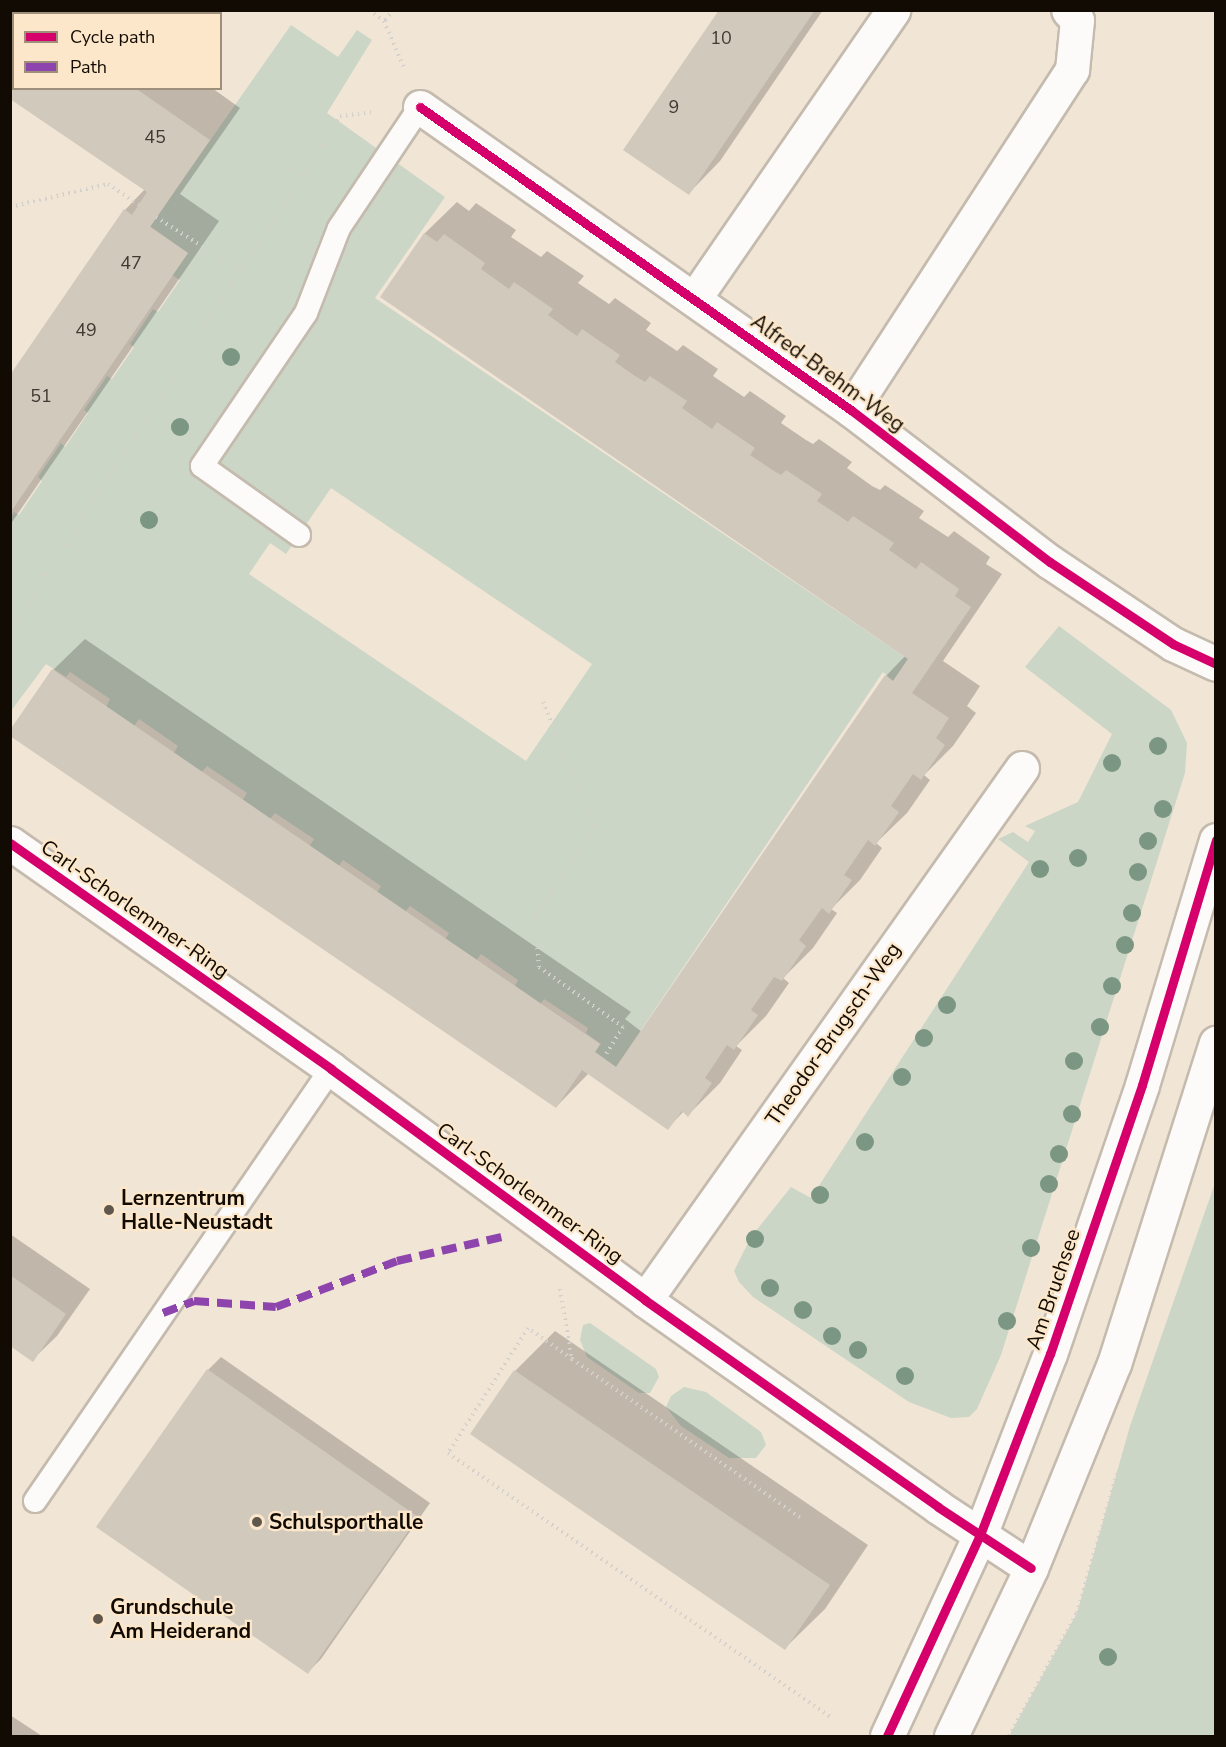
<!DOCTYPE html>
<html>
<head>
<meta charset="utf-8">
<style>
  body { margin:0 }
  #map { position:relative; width:1226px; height:1747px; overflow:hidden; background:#f1e5d5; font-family:"Nunito Sans",sans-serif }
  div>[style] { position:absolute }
  .green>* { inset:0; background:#ccd6c7 }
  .shadow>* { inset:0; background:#0003 }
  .building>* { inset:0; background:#d2c9bd }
  .path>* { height:4px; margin-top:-2px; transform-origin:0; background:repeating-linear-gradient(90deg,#d4d1cc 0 1.5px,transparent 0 6px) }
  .roads { filter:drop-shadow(2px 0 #c4bbae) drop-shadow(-2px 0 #c4bbae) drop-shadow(0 2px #c4bbae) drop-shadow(0 -2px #c4bbae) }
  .service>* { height:22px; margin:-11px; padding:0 11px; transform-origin:11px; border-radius:11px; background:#fdfbf9 }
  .minor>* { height:33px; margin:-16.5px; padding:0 16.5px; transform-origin:16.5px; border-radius:16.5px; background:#fdfbf9 }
  .tertiary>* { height:33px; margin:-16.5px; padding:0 16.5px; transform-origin:16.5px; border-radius:16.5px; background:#fdfbf9 }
  .quiet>* { height:8px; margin-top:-4px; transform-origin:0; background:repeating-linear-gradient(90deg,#8e44ad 0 15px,transparent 0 23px) }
  .cycleway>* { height:9px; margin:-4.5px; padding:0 4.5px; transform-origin:4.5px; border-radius:4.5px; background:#d6006c }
  .trees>* { width:18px; height:18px; margin:-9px; border-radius:50%; background:#7b9682 }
  .dots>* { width:16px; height:16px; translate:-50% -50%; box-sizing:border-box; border:3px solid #fce7ca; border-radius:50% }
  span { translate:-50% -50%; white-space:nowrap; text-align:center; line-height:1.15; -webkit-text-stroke:4.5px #fce7ca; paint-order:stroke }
  .number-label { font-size:18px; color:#423a32 }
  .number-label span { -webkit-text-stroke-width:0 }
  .street-label { font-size:21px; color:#120b03 }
  .poi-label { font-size:21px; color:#120b03; font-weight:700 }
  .left { translate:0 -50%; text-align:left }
  .frame { position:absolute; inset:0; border:12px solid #120b03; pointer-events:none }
  .legend { position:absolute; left:12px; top:12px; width:210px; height:78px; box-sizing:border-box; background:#fce7ca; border:2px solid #9e8f7a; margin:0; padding:8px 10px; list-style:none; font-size:18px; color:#120b03 }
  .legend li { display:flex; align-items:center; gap:12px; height:30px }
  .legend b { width:30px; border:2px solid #9e8f7a }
</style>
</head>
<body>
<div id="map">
  <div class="green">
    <i style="clip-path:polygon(evenodd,291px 25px,338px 57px,357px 30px,372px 40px,327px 113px,445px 197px,375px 298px,908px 659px,893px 681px,883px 672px,616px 1067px,595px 1052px,601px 1044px,586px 1033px,588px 1028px,544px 999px,539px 1006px,514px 988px,518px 980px,481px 954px,475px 962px,444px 941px,449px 933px,410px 906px,404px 913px,376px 894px,381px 886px,343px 860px,338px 867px,309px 847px,314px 839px,275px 813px,269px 820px,242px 801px,247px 793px,207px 766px,201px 773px,173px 754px,178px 746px,139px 719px,134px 726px,106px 707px,110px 699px,70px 672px,66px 677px,46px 664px,11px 711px,11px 517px,14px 512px,19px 515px,42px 481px,38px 477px,61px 443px,65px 447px,88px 413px,84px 410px,107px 376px,112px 379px,134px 347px,130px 344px,153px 309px,158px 312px,180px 280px,172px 275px,188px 253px,150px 226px,291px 25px,331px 488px,592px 664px,526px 761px,249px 574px,270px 543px,286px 554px,331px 488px)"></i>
    <i style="clip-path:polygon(1059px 626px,1171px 710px,1187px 743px,1185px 773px,1001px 1355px,977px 1409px,969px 1417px,951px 1418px,909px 1402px,753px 1297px,739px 1282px,734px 1271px,751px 1237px,791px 1187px,811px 1198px,1029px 862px,998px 839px,1013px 832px,1028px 842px,1035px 831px,1025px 826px,1078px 802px,1112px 734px,1025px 667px)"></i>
    <i style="clip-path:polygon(1215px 1183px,1215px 1736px,1009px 1736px,1077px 1613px,1130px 1426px)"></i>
    <i style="clip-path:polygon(590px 1323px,656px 1369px,659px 1377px,650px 1393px,639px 1393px,587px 1357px,580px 1340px,583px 1325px)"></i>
    <i style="clip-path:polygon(684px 1387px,706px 1392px,761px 1432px,766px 1445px,756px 1458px,729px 1458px,681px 1426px,666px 1407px,671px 1396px)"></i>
  </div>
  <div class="shadow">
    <i style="clip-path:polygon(10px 10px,98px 10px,103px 14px,14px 14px,14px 88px,212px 88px,240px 108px,180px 194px,219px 221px,10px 525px,10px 377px,125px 210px,145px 189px,10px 97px)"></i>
    <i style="clip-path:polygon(721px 10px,823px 10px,720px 161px,689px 193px)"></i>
    <i style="clip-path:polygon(457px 202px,469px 211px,476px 203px,516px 230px,511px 237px,541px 257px,547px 251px,584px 276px,578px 283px,609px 304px,615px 298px,651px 323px,646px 330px,677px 351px,683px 345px,718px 369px,713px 376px,744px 397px,750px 391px,786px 416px,781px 423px,806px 440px,813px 444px,819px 439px,852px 462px,847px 468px,872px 486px,880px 490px,885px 485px,924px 511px,919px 518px,948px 537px,954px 531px,990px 557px,986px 564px,1002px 574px,943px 661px,980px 686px,967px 706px,976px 713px,953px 746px,924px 775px,930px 780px,907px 813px,876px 843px,882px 848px,860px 880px,831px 909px,837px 913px,813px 948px,783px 978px,789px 983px,766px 1016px,736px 1046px,742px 1050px,720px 1083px,688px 1115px,684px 1111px,668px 1128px,589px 1073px,556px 1107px,53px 670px,85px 639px,631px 1012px,625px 1019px,642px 1032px,886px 676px,906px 655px,382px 297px,425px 233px)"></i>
    <i style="clip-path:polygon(10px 1234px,90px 1289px,57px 1336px,32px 1360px,10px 1345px)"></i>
    <i style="clip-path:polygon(555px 1331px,868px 1545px,825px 1609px,785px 1648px,515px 1371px)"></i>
    <i style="clip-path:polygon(221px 1357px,430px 1503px,321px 1659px,308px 1672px,98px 1527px,208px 1370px)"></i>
    <i style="clip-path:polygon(10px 1715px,42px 1736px,10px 1736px)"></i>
  </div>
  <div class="building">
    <i style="clip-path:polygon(10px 10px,24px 14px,14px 14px,14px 88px,135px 88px,210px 140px,150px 227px,188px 253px,10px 513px,10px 375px,124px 209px,132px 215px,147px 192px,10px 99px)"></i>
    <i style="clip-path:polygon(719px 10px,815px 10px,689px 195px,623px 150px)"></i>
    <i style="clip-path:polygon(424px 233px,437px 242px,444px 234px,485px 263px,481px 269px,499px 282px,509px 289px,514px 282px,553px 309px,548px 315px,567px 329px,577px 336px,582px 329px,620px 355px,615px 362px,635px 376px,645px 382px,650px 376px,687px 401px,682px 408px,712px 429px,717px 422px,755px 448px,750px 455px,774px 471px,781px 475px,786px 470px,822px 494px,817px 501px,841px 517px,848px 522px,853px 516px,894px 543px,889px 550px,916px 569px,921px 562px,959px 589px,955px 596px,971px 607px,912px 693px,949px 718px,936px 738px,945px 745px,921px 780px,913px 774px,891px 806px,899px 812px,875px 846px,868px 840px,844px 875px,852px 880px,845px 890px,829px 914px,822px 908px,799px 940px,806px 946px,782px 981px,774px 977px,751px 1010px,758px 1015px,734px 1050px,727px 1045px,705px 1078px,712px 1083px,688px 1117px,682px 1111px,668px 1130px,582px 1070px,556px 1108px,10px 736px,10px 730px,52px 669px,600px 1044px,595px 1052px,616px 1067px,885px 675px,893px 681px,908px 659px,380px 297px)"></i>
    <i style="clip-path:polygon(10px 1275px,66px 1314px,33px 1362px,10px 1346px)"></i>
    <i style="clip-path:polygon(207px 1369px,418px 1517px,308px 1674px,96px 1527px)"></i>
    <i style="clip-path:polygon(514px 1370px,830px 1585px,785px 1650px,470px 1434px)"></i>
  </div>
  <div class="path">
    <i style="left:369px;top:10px;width:19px;rotate:36deg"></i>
    <i style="left:394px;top:10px;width:15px;rotate:132deg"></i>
    <i style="left:384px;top:21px;width:53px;rotate:66.8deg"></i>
    <i style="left:10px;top:207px;width:101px;rotate:-13.2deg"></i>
    <i style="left:108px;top:184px;width:37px;rotate:34deg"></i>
    <i style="left:156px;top:217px;width:101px;rotate:32.4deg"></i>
    <i style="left:10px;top:631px;width:612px;rotate:-57.35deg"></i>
    <i style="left:340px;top:116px;width:34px;rotate:-7deg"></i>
    <i style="left:543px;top:702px;width:136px;rotate:67.6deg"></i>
    <i style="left:595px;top:828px;width:108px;rotate:123.7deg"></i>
    <i style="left:535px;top:918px;width:49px;rotate:85.3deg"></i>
    <i style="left:539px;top:967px;width:103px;rotate:35.5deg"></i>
    <i style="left:623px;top:1027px;width:36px;rotate:122deg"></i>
    <i style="left:560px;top:1289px;width:71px;rotate:80.3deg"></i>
    <i style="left:572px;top:1359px;width:282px;rotate:34.8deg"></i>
    <i style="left:572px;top:1359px;width:54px;rotate:-144.8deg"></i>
    <i style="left:528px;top:1328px;width:148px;rotate:122.6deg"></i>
    <i style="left:448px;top:1453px;width:468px;rotate:34.6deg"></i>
    <i style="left:1009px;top:1736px;width:141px;rotate:-61.1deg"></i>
    <i style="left:1077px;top:1613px;width:149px;rotate:-74deg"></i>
  </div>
  <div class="roads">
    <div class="service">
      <i style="left:299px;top:535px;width:119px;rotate:-144.6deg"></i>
      <i style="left:202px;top:466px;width:185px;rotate:-55.8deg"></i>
      <i style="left:306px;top:313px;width:91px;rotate:-68.8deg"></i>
      <i style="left:339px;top:228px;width:146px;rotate:-56.2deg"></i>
      <i style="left:35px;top:1501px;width:524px;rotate:-55.58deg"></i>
    </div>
    <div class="minor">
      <i style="left:420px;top:107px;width:527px;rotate:35.11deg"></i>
      <i style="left:851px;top:410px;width:250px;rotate:37.4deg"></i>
      <i style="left:1050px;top:562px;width:148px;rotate:33.7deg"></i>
      <i style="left:1173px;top:644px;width:47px;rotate:24.9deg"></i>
      <i style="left:694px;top:299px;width:351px;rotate:-55.4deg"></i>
      <i style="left:851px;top:410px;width:406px;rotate:-57deg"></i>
      <i style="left:1072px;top:70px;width:50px;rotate:-84.3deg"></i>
      <i style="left:1077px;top:20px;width:13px;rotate:-132deg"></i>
      <i style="left:10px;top:843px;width:393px;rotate:35.1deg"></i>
      <i style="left:331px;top:1069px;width:390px;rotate:36.3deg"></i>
      <i style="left:645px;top:1300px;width:359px;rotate:35.2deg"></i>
      <i style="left:938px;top:1507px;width:111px;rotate:33.3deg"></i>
      <i style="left:645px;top:1300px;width:652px;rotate:-54.68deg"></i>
    </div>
    <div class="tertiary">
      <i style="left:887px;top:1736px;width:221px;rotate:-65.2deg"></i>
      <i style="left:980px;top:1535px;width:194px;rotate:-68.9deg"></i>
      <i style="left:1050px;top:1354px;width:284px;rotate:-71.1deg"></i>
      <i style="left:1142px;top:1085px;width:256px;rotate:-73.2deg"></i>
      <i style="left:951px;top:1736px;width:186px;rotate:-64.5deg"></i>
      <i style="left:1031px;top:1568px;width:220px;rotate:-67.9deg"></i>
      <i style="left:1114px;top:1364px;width:337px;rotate:-72.4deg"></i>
    </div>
  </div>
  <div class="quiet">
    <i style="left:163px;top:1313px;width:33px;rotate:-21deg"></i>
    <i style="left:194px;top:1301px;width:82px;rotate:4.2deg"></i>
    <i style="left:276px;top:1307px;width:129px;rotate:-20.8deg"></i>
    <i style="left:397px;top:1261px;width:112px;rotate:-12.9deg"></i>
  </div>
  <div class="cycleway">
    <i style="left:420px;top:107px;width:527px;rotate:35.11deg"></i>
    <i style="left:851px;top:410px;width:250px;rotate:37.4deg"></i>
    <i style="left:1050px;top:562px;width:148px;rotate:33.7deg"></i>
    <i style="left:1173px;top:644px;width:47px;rotate:24.9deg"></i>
    <i style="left:10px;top:843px;width:393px;rotate:35.1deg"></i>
    <i style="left:331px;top:1069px;width:390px;rotate:36.3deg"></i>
    <i style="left:645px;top:1300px;width:359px;rotate:35.2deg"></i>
    <i style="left:938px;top:1507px;width:111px;rotate:33.3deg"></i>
    <i style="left:887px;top:1736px;width:221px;rotate:-65.2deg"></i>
    <i style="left:980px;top:1535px;width:194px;rotate:-68.9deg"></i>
    <i style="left:1050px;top:1354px;width:284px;rotate:-71.1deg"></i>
    <i style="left:1142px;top:1085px;width:256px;rotate:-73.2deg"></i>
  </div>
  <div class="trees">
    <i style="left:231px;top:357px"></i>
    <i style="left:180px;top:427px"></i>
    <i style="left:149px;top:520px"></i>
    <i style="left:1158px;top:746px"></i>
    <i style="left:1112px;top:763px"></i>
    <i style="left:1163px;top:809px"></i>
    <i style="left:1148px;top:841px"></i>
    <i style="left:1078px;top:858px"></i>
    <i style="left:1040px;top:869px"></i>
    <i style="left:1138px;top:872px"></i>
    <i style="left:1132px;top:913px"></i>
    <i style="left:1125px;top:945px"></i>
    <i style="left:1112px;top:986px"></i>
    <i style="left:947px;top:1005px"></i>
    <i style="left:1100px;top:1027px"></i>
    <i style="left:924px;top:1038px"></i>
    <i style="left:1074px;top:1061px"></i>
    <i style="left:902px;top:1077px"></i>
    <i style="left:1072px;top:1114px"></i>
    <i style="left:865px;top:1142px"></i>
    <i style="left:1059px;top:1154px"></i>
    <i style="left:1049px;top:1184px"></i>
    <i style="left:820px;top:1195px"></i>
    <i style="left:755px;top:1239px"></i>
    <i style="left:1031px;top:1248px"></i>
    <i style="left:770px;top:1288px"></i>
    <i style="left:803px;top:1310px"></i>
    <i style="left:1007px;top:1321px"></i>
    <i style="left:832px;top:1336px"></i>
    <i style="left:858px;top:1350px"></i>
    <i style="left:905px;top:1376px"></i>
    <i style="left:1108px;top:1657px"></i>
  </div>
  <div class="dots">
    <i style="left:109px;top:1210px;background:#60574c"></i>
    <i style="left:257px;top:1522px;background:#60574c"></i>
    <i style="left:98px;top:1619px;background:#60574c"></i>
  </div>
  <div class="number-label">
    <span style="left:721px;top:38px">10</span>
    <span style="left:674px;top:107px">9</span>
    <span style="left:155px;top:137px">45</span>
    <span style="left:131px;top:263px">47</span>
    <span style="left:86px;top:330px">49</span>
    <span style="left:41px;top:396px">51</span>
  </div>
  <div class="street-label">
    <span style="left:828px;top:373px;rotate:36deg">Alfred-Brehm-Weg</span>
    <span style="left:135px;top:909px;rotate:35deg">Carl-Schorlemmer-Ring</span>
    <span style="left:833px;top:1034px;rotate:-55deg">Theodor-Brugsch-Weg</span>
    <span style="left:530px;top:1193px;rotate:36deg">Carl-Schorlemmer-Ring</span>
    <span style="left:1053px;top:1289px;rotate:-71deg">Am Bruchsee</span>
  </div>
  <div class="poi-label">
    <span class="left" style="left:121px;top:1210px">Lernzentrum<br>Halle-Neustadt</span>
    <span class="left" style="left:269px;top:1522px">Schulsporthalle</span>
    <span class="left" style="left:110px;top:1619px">Grundschule<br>Am Heiderand</span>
  </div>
  <div class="frame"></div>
  <ul class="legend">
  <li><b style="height:8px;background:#d6006c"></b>Cycle path</li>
  <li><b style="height:8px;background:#8e44ad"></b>Path</li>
  </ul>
</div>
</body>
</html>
